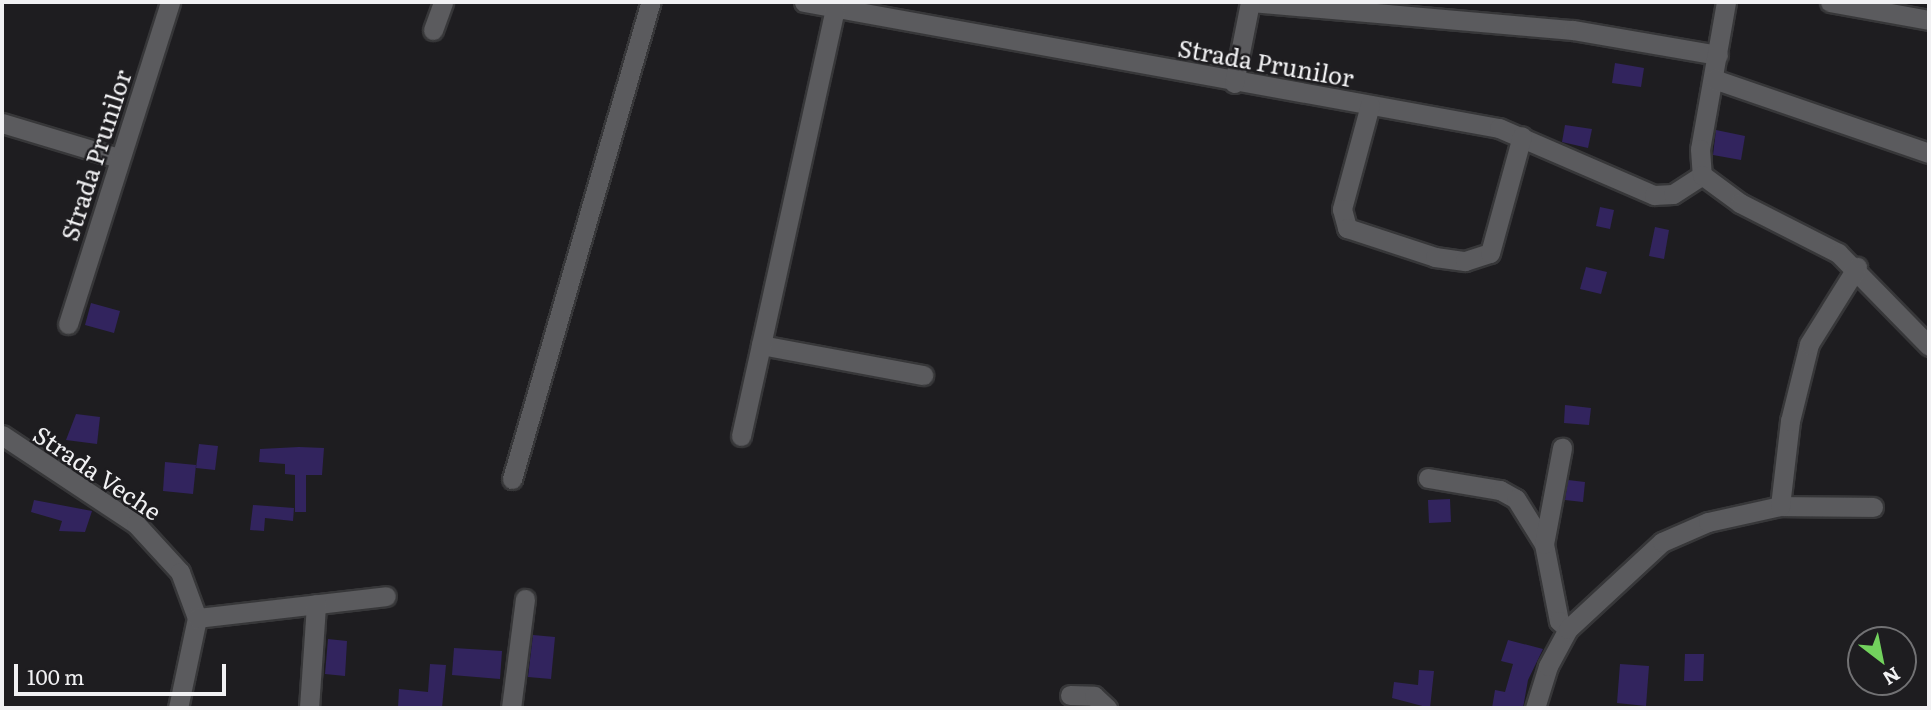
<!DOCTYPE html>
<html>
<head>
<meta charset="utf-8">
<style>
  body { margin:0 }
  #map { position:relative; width:1931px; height:710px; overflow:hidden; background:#1e1d20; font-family:Literata,serif }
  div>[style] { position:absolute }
  .building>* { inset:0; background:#32245e }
  .roads { filter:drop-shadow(2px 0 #373739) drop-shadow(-2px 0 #373739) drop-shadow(0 2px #373739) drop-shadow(0 -2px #373739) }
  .minor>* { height:19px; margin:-9.5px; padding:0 9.5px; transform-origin:9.5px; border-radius:9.5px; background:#5b5b5e }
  span { translate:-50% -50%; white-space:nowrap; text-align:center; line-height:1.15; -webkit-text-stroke:5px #1e1d20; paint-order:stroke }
  .street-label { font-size:24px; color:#f1f1f3 }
  .frame { position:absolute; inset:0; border:4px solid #f1f1f3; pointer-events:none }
  .north { position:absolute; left:1847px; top:626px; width:70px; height:70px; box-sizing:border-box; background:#1e1d20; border:2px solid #727274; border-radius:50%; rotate:148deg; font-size:19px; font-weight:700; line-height:28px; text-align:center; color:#f1f1f3 }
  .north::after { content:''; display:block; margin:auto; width:24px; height:32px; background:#72d25d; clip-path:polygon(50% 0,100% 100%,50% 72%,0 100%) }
  .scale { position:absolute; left:14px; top:664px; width:212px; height:32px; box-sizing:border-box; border:4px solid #f1f1f3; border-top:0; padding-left:9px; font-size:21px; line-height:24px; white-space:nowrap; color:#f1f1f3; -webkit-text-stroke:5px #1e1d20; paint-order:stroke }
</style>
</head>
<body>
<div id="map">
  <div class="building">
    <i style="clip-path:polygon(1615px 63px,1644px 68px,1641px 87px,1612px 83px)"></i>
    <i style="clip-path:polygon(1565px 125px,1592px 129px,1588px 148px,1562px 142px)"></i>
    <i style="clip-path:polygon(1716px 130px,1745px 136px,1741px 160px,1713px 155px)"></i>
    <i style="clip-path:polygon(1600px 207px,1614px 210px,1610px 229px,1596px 226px)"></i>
    <i style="clip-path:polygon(1655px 227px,1669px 230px,1664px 259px,1649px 256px)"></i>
    <i style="clip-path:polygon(1586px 267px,1607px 272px,1601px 294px,1580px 289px)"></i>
    <i style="clip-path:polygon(91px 303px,120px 311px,114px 333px,85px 325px)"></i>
    <i style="clip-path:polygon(1565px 405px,1591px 408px,1589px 425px,1564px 423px)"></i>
    <i style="clip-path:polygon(76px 414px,100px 417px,97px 444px,66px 440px)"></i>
    <i style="clip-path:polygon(199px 444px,218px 446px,215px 470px,196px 468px)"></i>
    <i style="clip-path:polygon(299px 447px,324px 448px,322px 475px,306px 475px,306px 512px,295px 512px,295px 475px,285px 474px,285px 464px,259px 462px,260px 449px)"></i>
    <i style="clip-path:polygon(165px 462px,196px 465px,193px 494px,163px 491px)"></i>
    <i style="clip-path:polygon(1568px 480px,1585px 482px,1583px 502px,1565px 500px)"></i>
    <i style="clip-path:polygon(1450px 499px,1451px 522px,1429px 523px,1428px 500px)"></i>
    <i style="clip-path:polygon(34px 500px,92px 511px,85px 532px,59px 531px,62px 521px,31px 512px)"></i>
    <i style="clip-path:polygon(253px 505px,294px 508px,293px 521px,265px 518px,264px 531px,250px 530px)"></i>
    <i style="clip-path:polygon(533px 635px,555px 637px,551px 679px,528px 677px)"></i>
    <i style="clip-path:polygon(328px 639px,347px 641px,345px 676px,325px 674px)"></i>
    <i style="clip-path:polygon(1508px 640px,1543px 649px,1528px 680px,1523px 708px,1492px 708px,1495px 690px,1505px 692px,1513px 664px,1501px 661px)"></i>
    <i style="clip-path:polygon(454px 648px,502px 651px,500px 679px,452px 675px)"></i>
    <i style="clip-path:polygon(1685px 654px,1704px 654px,1703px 681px,1684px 681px)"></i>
    <i style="clip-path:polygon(430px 664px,446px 665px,442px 708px,398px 708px,399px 689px,428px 692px)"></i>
    <i style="clip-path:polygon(1620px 664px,1649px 666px,1646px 706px,1617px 703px)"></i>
    <i style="clip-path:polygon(1419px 670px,1434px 671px,1430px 708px,1392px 698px,1394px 682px,1418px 685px)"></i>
  </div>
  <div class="roads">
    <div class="minor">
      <i style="left:804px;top:2px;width:706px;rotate:10.28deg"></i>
      <i style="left:1499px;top:128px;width:169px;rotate:23.4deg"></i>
      <i style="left:1654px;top:195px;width:19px;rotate:-3deg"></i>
      <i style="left:1673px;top:194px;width:35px;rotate:-33deg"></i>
      <i style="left:1251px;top:2px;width:323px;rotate:5deg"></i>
      <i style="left:1573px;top:30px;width:147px;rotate:9.8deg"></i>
      <i style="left:1726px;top:2px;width:149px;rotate:100deg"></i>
      <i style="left:1700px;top:149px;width:26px;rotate:86deg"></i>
      <i style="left:1702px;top:175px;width:47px;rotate:36.4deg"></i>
      <i style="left:1740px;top:203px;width:110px;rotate:27deg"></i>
      <i style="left:1838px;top:253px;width:130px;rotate:45.6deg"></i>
      <i style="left:1830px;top:2px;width:101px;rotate:10.3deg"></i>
      <i style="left:433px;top:30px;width:30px;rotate:-70deg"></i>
      <i style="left:1714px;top:79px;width:227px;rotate:19deg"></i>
      <i style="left:1234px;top:83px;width:83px;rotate:-78.8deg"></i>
      <i style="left:1370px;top:105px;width:108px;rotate:105.1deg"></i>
      <i style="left:1342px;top:209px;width:20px;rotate:75deg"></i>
      <i style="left:1347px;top:228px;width:93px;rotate:18.2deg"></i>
      <i style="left:1435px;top:257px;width:30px;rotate:8deg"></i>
      <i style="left:1465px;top:261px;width:26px;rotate:-18deg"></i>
      <i style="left:1490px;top:253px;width:121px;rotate:-74.7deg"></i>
      <i style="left:2px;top:123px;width:122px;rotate:16.7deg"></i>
      <i style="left:68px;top:324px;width:338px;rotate:-72.4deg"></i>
      <i style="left:761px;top:345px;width:165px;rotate:10.5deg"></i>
      <i style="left:2px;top:435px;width:161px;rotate:33.6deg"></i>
      <i style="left:136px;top:524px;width:65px;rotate:47.5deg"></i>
      <i style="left:180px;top:572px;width:49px;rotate:69.7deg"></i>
      <i style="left:197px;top:618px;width:92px;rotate:101.9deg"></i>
      <i style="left:741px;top:436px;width:438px;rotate:-77.6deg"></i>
      <i style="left:1428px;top:478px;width:73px;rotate:9.5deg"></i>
      <i style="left:1500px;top:490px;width:18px;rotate:29deg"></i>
      <i style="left:1516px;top:499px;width:53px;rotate:58.1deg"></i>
      <i style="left:1544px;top:544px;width:78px;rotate:79deg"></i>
      <i style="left:1559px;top:621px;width:12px;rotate:42deg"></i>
      <i style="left:512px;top:479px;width:497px;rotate:-73.8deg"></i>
      <i style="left:1780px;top:506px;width:93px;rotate:0.6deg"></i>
      <i style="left:1544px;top:544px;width:98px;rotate:-79.4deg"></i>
      <i style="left:197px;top:618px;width:190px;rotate:-6.6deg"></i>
      <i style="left:1070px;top:695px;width:24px;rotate:2deg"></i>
      <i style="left:1094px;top:696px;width:18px;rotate:43deg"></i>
      <i style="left:309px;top:708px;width:104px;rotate:-86.1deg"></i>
      <i style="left:511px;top:708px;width:110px;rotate:-82.7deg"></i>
      <i style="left:1535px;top:708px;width:44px;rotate:-72.8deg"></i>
      <i style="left:1548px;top:666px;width:42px;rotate:-61.6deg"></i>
      <i style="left:1568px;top:629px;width:128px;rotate:-42.8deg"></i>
      <i style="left:1662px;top:542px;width:50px;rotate:-23.5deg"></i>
      <i style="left:1708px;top:522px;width:74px;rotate:-12.5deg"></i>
      <i style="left:1780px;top:506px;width:86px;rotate:-83.3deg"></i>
      <i style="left:1790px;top:421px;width:79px;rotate:-76.1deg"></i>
      <i style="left:1809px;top:344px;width:91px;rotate:-58.1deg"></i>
    </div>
  </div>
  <div class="street-label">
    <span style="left:1266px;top:62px;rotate:10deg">Strada Prunilor</span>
    <span style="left:95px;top:155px;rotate:-72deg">Strada Prunilor</span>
    <span style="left:98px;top:472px;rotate:34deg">Strada Veche</span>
  </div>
  <div class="frame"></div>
  <div class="north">N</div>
  <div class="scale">100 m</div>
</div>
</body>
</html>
